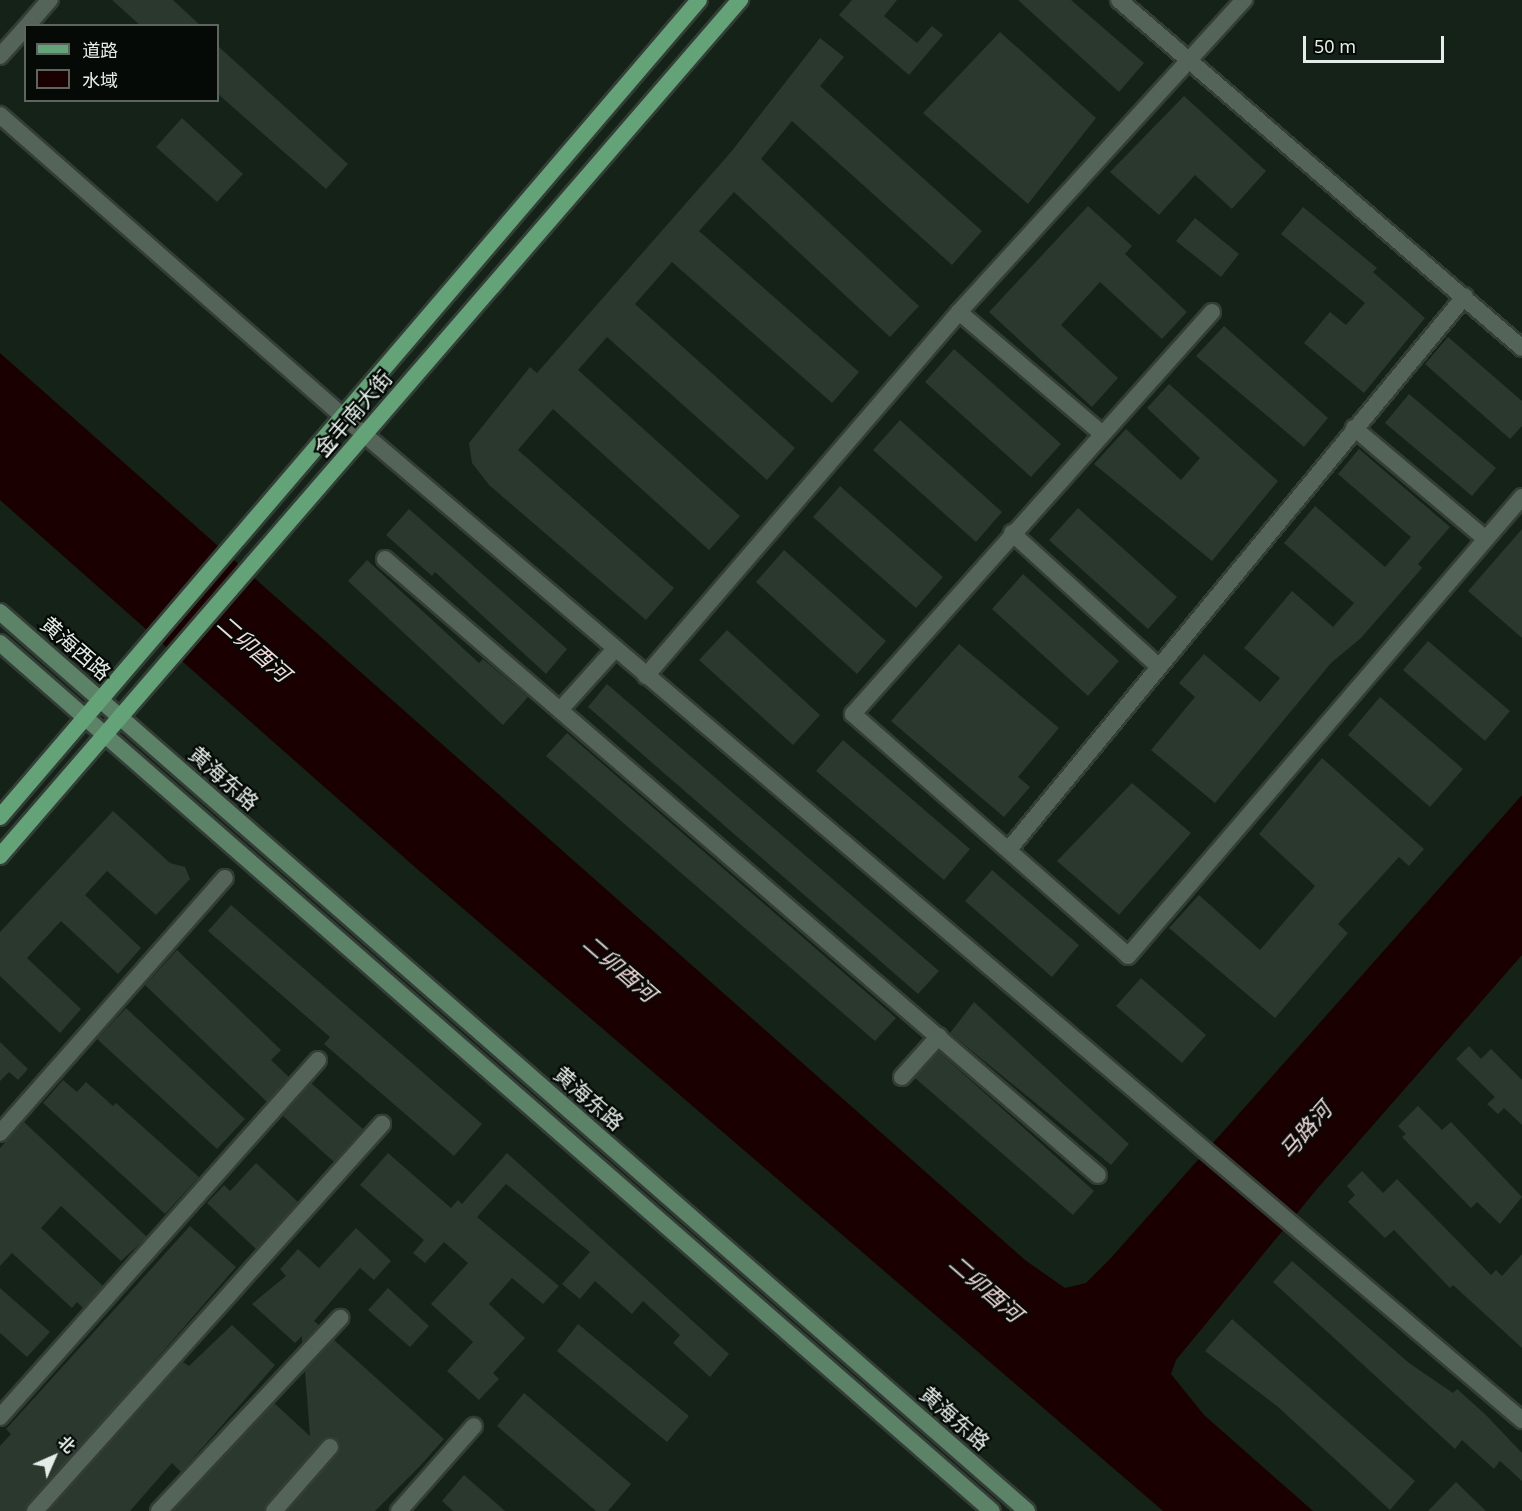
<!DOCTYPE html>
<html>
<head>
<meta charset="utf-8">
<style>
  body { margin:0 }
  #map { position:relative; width:1522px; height:1511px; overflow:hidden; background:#142218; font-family:"Noto Sans","Noto Sans SC",sans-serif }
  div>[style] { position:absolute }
  .water>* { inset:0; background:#1a0001 }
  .building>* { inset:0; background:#2a382e }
  .roads { filter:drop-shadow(2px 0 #343d36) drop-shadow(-2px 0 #343d36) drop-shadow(0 2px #343d36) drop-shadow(0 -2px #343d36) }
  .minor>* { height:16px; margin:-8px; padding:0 8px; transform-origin:8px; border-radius:8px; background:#546458 }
  .tertiary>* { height:16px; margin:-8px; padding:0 8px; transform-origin:8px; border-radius:8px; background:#546458 }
  .secondary>* { height:16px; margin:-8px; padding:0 8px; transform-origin:8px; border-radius:8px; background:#5c8368 }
  .primary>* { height:16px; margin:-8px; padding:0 8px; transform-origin:8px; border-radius:8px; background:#64a278 }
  span { translate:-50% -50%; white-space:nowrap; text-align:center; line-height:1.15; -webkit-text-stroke:4.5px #050a06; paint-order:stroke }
  .street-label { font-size:21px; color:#e4ede7 }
  .water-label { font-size:22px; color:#f3dada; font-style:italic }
  .legend { position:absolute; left:24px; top:24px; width:195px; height:78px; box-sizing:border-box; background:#050a06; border:2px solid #5e6560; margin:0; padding:8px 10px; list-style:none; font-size:18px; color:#e4ede7 }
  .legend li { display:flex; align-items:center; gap:12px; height:30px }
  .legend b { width:30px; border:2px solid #5e6560 }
  .north { position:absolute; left:24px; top:1427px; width:60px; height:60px; -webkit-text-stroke:4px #050a06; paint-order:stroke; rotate:45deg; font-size:16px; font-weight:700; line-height:24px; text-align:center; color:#e4ede7 }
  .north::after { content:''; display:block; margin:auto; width:21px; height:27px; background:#e4ede7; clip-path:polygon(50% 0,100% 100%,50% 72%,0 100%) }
  .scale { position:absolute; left:1303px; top:36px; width:141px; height:27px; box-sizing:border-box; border:3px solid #e4ede7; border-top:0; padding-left:8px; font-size:18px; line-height:21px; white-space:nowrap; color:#e4ede7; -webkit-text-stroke:4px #050a06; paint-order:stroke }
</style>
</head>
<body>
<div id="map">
  <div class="water">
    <i style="clip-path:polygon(0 353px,1025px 1260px,1065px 1288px,1086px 1283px,1110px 1259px,1522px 795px,1522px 955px,1317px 1189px,1176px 1360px,1171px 1374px,1204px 1415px,1313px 1511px,1163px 1511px,416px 868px,0 500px)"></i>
  </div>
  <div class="building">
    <i style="clip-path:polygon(112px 0,173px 0,201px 26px,141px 26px)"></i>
    <i style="clip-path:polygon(852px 0,897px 0,884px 16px,917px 43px,932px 26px,943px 35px,909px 75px,839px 15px)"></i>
    <i style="clip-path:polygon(1018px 0,1071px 0,1144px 63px,1119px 92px)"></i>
    <i style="clip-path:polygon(1000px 32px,1096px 118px,1028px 204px,923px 113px)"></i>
    <i style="clip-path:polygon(820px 38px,844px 57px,820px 86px,982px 231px,952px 265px,792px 121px,761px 159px,919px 306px,890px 337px,734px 192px,699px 231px,859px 372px,832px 403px,672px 262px,635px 304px,795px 448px,767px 480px,607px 337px,578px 370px,740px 516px,709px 550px,553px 409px,518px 450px,674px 588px,646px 620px,489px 485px,472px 463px,469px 443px,530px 367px,537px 373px,731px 152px)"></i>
    <i style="clip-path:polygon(218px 46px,348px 164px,326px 189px,218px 94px)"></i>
    <i style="clip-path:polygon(1184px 96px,1266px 171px,1232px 209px,1195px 175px,1159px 215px,1110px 172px)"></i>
    <i style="clip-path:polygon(182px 118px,243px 174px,217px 202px,156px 147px)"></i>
    <i style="clip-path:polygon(1088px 206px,1132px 246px,1125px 254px,1187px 312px,1162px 339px,1100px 282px,1061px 325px,1118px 378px,1092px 407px,989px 312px)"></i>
    <i style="clip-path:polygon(1303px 207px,1377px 268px,1373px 272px,1425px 318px,1364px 393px,1304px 343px,1330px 312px,1346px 325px,1365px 303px,1281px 234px)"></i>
    <i style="clip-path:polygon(1195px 218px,1239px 254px,1221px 277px,1176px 241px)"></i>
    <i style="clip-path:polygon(1224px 326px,1328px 418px,1304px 447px,1196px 356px)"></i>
    <i style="clip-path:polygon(1448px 337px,1522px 401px,1522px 426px,1510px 439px,1425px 364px)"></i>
    <i style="clip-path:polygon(954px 349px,1061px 444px,1031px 477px,925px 382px)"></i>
    <i style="clip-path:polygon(1169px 384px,1278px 481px,1212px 561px,1094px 464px,1126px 429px,1181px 480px,1200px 458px,1147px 408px)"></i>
    <i style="clip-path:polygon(1409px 394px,1496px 468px,1472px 496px,1385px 423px)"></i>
    <i style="clip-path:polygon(900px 420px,1002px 512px,976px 542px,873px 450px)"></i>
    <i style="clip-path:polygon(1359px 449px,1450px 527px,1418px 564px,1422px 568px,1361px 638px,1331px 663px,1215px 803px,1151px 750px,1195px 697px,1179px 683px,1204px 654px,1260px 702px,1280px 678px,1244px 648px,1292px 591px,1333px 627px,1354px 603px,1284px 543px,1315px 506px,1385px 567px,1411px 537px,1338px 474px)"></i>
    <i style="clip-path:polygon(840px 486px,943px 577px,916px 608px,813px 517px)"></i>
    <i style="clip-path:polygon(1078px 508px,1177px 597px,1148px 629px,1049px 540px)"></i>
    <i style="clip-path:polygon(409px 509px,567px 649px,546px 674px,435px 572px,432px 576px,386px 535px)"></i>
    <i style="clip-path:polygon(1522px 529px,1522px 638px,1468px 591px)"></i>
    <i style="clip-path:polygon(784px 550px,886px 641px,857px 674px,756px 582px)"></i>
    <i style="clip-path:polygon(367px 560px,479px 663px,483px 659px,528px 697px,503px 725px,348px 581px)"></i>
    <i style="clip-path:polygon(1023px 574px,1119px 661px,1088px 696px,992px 609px)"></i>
    <i style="clip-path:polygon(727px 630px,820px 715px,793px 745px,699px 660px)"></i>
    <i style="clip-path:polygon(1428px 641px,1510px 711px,1485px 741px,1403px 670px)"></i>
    <i style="clip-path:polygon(959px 644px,1059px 728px,1018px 777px,1030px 787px,1004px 817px,891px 721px)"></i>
    <i style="clip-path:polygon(607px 684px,939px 971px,918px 994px,588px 707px)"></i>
    <i style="clip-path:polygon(1380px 697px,1463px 769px,1430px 807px,1348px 735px)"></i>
    <i style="clip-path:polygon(567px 733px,896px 1018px,875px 1041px,546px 756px)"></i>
    <i style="clip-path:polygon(843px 740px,970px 849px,944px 880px,816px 771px)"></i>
    <i style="clip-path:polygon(1322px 758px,1424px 849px,1409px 866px,1399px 857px,1338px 924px,1348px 933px,1275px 1018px,1169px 928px,1199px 895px,1260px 950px,1315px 886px,1259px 834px)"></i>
    <i style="clip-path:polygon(1132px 783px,1191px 833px,1119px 915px,1057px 861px)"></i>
    <i style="clip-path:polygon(113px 811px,170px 863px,185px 867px,190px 879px,156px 915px,107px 871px,85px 895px,141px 948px,118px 974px,61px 921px,27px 958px,81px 1009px,60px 1033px,0 976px,0 932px)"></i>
    <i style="clip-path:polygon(992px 870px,1079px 945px,1052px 977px,965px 901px)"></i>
    <i style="clip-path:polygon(231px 905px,482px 1124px,454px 1156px,324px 1044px,330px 1037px,208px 931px)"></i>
    <i style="clip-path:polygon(177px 950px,281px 1050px,271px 1060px,289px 1077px,267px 1102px,145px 985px)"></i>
    <i style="clip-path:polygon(1141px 978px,1206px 1035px,1182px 1063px,1116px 1006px)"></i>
    <i style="clip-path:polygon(974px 1002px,1129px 1144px,1111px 1165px,950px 1033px)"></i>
    <i style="clip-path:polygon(126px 1008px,245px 1119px,217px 1149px,97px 1039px)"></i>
    <i style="clip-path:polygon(0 1042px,28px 1069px,18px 1080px,9px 1072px,0 1081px)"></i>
    <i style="clip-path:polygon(1469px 1046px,1481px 1059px,1491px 1049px,1522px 1080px,1522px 1125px,1504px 1108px,1498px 1114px,1487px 1104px,1495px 1097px,1456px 1059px)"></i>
    <i style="clip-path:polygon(939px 1052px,1094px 1191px,1073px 1215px,915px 1078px)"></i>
    <i style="clip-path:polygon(63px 1080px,77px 1092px,86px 1082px,113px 1106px,116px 1103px,199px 1177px,165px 1214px,43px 1103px)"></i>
    <i style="clip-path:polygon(311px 1083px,363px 1129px,334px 1162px,283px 1116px)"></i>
    <i style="clip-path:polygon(1418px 1106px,1442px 1130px,1451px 1122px,1522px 1197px,1500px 1224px,1477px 1202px,1471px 1208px,1402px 1137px,1406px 1134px,1398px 1126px)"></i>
    <i style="clip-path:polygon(24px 1122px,147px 1237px,121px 1261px,61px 1206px,41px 1228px,103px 1286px,83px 1308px,77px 1302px,72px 1308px,12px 1253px,0 1266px,0 1148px)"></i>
    <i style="clip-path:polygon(388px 1153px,451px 1208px,458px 1200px,462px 1204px,507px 1153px,729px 1354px,710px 1377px,673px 1343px,680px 1335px,643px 1301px,632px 1314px,595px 1281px,580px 1299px,562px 1284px,590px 1252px,506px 1184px,477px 1217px,559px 1286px,543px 1304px,512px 1278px,489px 1304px,525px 1338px,493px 1373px,499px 1379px,479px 1400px,447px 1371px,473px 1342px,431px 1304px,468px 1263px,444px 1242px,425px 1263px,413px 1253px,424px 1240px,360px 1185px)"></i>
    <i style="clip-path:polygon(256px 1163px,298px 1202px,256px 1249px,207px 1203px,224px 1185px,230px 1191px)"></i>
    <i style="clip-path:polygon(1362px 1171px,1383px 1193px,1397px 1179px,1491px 1275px,1496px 1270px,1502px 1276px,1522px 1254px,1522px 1348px,1453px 1285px,1450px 1288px,1394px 1230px,1385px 1238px,1348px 1202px,1355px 1195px,1347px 1186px)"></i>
    <i style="clip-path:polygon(190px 1226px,236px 1267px,25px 1511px,0 1511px,0 1446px,11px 1434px,6px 1429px)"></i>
    <i style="clip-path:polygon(356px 1228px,391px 1261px,374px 1280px,360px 1268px,314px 1321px,319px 1325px,302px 1343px,302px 1336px,295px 1343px,252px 1304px,286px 1276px,280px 1269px,298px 1249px,319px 1268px)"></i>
    <i style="clip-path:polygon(1292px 1261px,1409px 1363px,1453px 1393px,1457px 1389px,1486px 1415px,1522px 1453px,1522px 1481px,1500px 1461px,1494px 1469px,1462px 1440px,1455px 1449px,1273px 1282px)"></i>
    <i style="clip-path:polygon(0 1288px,50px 1332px,27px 1357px,0 1333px)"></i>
    <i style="clip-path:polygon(388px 1288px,429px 1326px,410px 1347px,368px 1310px)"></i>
    <i style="clip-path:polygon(1232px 1319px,1415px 1481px,1390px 1510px,1277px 1406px,1205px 1351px)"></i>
    <i style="clip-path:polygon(578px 1324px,689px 1416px,667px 1442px,557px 1351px)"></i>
    <i style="clip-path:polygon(232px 1325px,275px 1365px,181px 1472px,172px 1463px,130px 1511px,49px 1511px,183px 1362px,189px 1366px)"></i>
    <i style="clip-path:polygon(334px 1340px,444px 1439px,420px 1466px,375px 1511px,288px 1511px,338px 1453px,337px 1440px,327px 1437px,264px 1511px,173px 1511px,274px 1403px,310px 1436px,305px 1371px)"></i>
    <i style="clip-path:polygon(524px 1393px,631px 1484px,608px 1511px,596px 1511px,497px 1426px)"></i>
    <i style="clip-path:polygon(464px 1475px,505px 1511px,453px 1511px,442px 1501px)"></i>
    <i style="clip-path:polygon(1456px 1482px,1486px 1511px,1428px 1511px)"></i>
  </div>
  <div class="roads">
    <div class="minor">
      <i style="left:27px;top:26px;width:35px;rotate:-49deg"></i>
      <i style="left:0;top:56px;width:39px;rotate:-48deg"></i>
      <i style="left:959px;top:312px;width:187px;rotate:40.4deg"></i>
      <i style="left:1212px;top:312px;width:539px;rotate:131.77deg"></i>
      <i style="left:853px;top:714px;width:366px;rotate:41.3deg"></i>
      <i style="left:1128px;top:956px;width:605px;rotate:-49.36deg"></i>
      <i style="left:1354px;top:428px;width:172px;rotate:40.1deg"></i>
      <i style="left:1012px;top:533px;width:196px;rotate:42.3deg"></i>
      <i style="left:385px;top:559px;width:942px;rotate:40.83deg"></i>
      <i style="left:646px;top:676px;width:480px;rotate:-49.3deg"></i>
      <i style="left:959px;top:312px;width:423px;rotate:-47.6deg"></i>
      <i style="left:560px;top:710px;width:82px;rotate:-48deg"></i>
      <i style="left:1010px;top:848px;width:715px;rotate:-50.5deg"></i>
      <i style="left:902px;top:1077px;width:55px;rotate:-47.9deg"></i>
      <i style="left:0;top:1133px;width:340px;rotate:-48.6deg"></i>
      <i style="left:0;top:1417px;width:478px;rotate:-48.3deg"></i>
      <i style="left:35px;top:1511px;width:520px;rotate:-48.12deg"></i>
      <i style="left:159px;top:1511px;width:265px;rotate:-46.8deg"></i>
      <i style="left:274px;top:1511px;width:85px;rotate:-48.8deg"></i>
      <i style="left:399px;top:1511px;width:113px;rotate:-48.6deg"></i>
    </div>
    <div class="tertiary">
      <i style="left:1119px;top:0;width:532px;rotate:40.81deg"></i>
      <i style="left:0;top:115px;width:459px;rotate:41.3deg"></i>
      <i style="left:345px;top:418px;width:1546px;rotate:40.41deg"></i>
    </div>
    <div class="secondary">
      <i style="left:0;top:612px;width:1365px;rotate:41.2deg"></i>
      <i style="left:0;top:643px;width:1318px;rotate:41.19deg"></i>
    </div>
    <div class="primary">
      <i style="left:0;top:817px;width:1075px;rotate:-49.45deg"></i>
      <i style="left:0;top:856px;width:1132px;rotate:-49.16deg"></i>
    </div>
  </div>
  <div class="street-label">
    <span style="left:353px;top:413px;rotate:-49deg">金丰南大街</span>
    <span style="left:76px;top:648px;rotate:41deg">黄海西路</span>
    <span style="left:224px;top:778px;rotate:41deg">黄海东路</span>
    <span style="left:589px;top:1098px;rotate:41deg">黄海东路</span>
    <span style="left:955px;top:1418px;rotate:41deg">黄海东路</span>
  </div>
  <div class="water-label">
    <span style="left:254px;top:648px;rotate:41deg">二卯酉河</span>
    <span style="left:620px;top:968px;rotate:41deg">二卯酉河</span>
    <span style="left:1305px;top:1130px;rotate:-49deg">马路河</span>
    <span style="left:986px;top:1288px;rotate:41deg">二卯酉河</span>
  </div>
  <ul class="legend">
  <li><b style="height:8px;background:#64a278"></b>道路</li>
  <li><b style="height:16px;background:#1a0001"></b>水域</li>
  </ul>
  <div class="north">北</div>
  <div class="scale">50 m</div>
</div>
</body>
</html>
